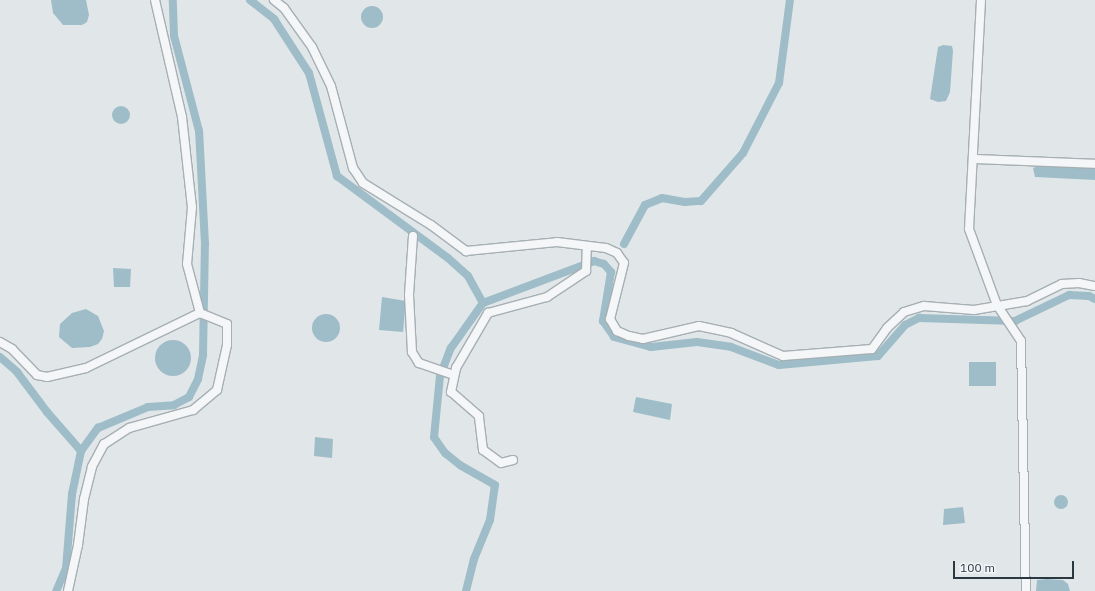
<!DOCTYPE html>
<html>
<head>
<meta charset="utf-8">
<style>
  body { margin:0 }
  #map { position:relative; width:1095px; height:591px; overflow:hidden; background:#e1e7e9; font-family:"IBM Plex Sans",sans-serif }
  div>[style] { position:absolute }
  .water>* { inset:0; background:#9ebdc8 }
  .round { border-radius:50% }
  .canal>* { height:8px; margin:-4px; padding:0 4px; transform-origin:4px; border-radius:4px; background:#9ebdc8 }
  .roads { filter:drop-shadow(1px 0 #a6afb3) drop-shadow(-1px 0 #a6afb3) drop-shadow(0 1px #a6afb3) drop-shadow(0 -1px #a6afb3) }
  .minor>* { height:8px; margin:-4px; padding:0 4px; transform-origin:4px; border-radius:4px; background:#f4f6f8 }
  span { translate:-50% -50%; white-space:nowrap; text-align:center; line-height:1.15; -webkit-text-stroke:3px #f1f5f7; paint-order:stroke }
  .scale { position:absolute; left:953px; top:561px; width:121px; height:18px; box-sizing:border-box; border:2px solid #2a3841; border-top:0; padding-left:5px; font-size:12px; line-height:14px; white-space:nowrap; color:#2a3841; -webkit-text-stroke:3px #f1f5f7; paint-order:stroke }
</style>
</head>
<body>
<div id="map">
  <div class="water">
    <i style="clip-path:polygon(51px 0,86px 0,89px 15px,87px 22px,82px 25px,63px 25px,53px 13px)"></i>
    <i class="round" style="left:361px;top:6px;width:22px;height:22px"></i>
    <i style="clip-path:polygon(943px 45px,952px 46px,953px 51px,950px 92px,946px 101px,938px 102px,930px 99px,938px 47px)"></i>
    <i class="round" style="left:112px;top:106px;width:18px;height:18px"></i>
    <i style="clip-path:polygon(1041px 165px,1095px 168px,1095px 180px,1035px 177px,1033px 168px)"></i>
    <i style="clip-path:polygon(113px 268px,131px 269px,130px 287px,114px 287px)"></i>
    <i style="clip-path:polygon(382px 297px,406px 301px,403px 332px,379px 330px)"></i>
    <i style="clip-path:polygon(86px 309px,98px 316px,104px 331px,102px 339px,98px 344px,90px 347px,72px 348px,59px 337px,60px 324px,72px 313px)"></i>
    <i class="round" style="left:312px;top:314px;width:28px;height:28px"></i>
    <i class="round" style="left:155px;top:340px;width:36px;height:36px"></i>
    <i style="clip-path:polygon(969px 362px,996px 362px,996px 386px,969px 386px)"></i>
    <i style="clip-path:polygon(636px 397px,672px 404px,670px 420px,633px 412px)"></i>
    <i style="clip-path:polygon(315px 437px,333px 439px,332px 458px,314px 456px)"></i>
    <i class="round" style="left:1054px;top:495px;width:14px;height:14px"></i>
    <i style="clip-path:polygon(963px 507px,965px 523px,943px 525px,944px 509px)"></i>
    <i style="clip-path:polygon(1047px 579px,1063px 580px,1068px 584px,1070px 591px,1036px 591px,1037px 580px)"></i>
  </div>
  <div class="canal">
    <i style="left:250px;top:0;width:31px;rotate:38deg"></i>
    <i style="left:274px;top:19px;width:64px;rotate:57.1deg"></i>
    <i style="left:309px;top:73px;width:107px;rotate:74.8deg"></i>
    <i style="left:337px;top:176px;width:138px;rotate:36.5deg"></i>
    <i style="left:448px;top:258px;width:27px;rotate:42deg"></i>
    <i style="left:468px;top:276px;width:31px;rotate:61deg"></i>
    <i style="left:624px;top:244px;width:44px;rotate:-61.7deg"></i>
    <i style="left:645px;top:205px;width:18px;rotate:-22deg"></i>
    <i style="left:662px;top:198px;width:23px;rotate:10deg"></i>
    <i style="left:685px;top:202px;width:16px;rotate:-4deg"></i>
    <i style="left:701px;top:201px;width:64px;rotate:-48.8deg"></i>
    <i style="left:743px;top:153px;width:79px;rotate:-62.8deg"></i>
    <i style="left:779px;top:83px;width:84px;rotate:-82.5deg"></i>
    <i style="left:0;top:357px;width:23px;rotate:41deg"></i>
    <i style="left:17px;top:372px;width:50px;rotate:53.1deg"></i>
    <i style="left:47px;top:412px;width:52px;rotate:48.9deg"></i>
    <i style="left:81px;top:451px;width:44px;rotate:101.8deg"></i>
    <i style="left:72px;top:494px;width:74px;rotate:94.6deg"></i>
    <i style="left:66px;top:568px;width:25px;rotate:113deg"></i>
    <i style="left:81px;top:451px;width:29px;rotate:-54deg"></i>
    <i style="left:98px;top:428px;width:54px;rotate:-22.8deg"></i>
    <i style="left:148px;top:407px;width:26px;rotate:-4deg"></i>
    <i style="left:174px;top:405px;width:17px;rotate:-28deg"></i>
    <i style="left:189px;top:397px;width:20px;rotate:-63deg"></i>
    <i style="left:198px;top:379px;width:25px;rotate:-78deg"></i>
    <i style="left:203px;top:355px;width:111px;rotate:-89deg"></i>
    <i style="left:205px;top:244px;width:113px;rotate:-93deg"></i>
    <i style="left:199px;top:131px;width:98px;rotate:-104.7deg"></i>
    <i style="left:174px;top:36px;width:36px;rotate:-92deg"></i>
    <i style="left:466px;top:591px;width:33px;rotate:-76deg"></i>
    <i style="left:474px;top:559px;width:42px;rotate:-67.7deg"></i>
    <i style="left:490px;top:520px;width:35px;rotate:-82deg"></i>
    <i style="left:495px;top:485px;width:40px;rotate:-150.3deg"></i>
    <i style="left:460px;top:465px;width:19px;rotate:-141deg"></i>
    <i style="left:445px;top:453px;width:19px;rotate:-125deg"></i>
    <i style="left:434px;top:437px;width:61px;rotate:-84.4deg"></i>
    <i style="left:440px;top:376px;width:30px;rotate:-69deg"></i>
    <i style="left:451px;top:348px;width:55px;rotate:-54.6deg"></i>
    <i style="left:483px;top:303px;width:119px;rotate:-20.7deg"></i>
    <i style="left:594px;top:261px;width:10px;rotate:17deg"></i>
    <i style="left:604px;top:264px;width:11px;rotate:49deg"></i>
    <i style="left:611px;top:272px;width:50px;rotate:99.3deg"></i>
    <i style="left:603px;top:321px;width:19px;rotate:55deg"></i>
    <i style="left:614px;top:337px;width:38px;rotate:15deg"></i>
    <i style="left:651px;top:347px;width:46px;rotate:-6.2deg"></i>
    <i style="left:697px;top:342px;width:34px;rotate:8deg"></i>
    <i style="left:731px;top:347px;width:51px;rotate:20.6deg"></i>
    <i style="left:779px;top:365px;width:99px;rotate:-5.2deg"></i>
    <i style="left:878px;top:356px;width:41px;rotate:-48.9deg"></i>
    <i style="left:905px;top:325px;width:16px;rotate:-27deg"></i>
    <i style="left:919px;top:318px;width:96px;rotate:1.8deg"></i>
    <i style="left:1015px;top:321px;width:60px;rotate:-25.7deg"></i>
    <i style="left:1069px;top:295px;width:20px;rotate:3deg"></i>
    <i style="left:1089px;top:296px;width:7px;rotate:27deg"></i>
  </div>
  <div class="roads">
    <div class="minor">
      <i style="left:155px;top:0;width:120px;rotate:77deg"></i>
      <i style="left:182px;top:117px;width:91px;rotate:83.7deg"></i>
      <i style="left:192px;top:207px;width:57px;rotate:95deg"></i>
      <i style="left:187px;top:264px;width:51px;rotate:75.1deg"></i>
      <i style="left:274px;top:0;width:13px;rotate:39deg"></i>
      <i style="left:284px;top:8px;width:48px;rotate:54.3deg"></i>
      <i style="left:312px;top:47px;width:43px;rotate:64deg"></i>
      <i style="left:331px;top:86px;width:85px;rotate:75deg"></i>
      <i style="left:353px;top:168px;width:18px;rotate:56deg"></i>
      <i style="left:363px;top:183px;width:80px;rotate:31.7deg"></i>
      <i style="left:431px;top:225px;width:44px;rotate:36.6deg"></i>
      <i style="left:466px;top:251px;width:91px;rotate:-5.6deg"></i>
      <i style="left:557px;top:242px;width:49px;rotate:7deg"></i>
      <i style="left:606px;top:248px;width:12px;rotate:24deg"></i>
      <i style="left:617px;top:253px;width:12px;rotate:55deg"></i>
      <i style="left:624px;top:263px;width:58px;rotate:104deg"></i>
      <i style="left:610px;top:319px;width:14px;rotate:60deg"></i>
      <i style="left:617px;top:331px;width:13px;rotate:23deg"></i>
      <i style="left:629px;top:336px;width:14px;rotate:12deg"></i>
      <i style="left:643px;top:339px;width:57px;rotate:-13.1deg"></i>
      <i style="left:699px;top:326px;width:33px;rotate:12deg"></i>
      <i style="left:731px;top:333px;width:57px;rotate:23.9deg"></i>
      <i style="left:783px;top:356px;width:89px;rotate:-4.5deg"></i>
      <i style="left:872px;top:349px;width:26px;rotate:-54deg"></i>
      <i style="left:887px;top:328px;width:23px;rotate:-43deg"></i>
      <i style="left:904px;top:312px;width:21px;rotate:-17deg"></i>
      <i style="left:924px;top:306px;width:50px;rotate:4.6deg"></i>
      <i style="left:974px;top:310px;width:54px;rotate:-9.6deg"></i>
      <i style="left:1027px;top:301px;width:39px;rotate:-26deg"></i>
      <i style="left:1062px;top:284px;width:17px;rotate:-3deg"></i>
      <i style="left:1079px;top:283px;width:16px;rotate:11deg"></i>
      <i style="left:981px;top:0;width:229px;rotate:93deg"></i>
      <i style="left:969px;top:229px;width:81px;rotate:69.8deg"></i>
      <i style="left:997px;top:305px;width:43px;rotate:56.3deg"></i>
      <i style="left:1021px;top:341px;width:250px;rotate:88.9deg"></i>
      <i style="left:973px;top:159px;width:122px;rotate:2.3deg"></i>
      <i style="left:413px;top:236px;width:59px;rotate:93.9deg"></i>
      <i style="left:409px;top:295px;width:57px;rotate:87deg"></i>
      <i style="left:412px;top:352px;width:13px;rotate:58deg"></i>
      <i style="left:419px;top:363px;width:36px;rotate:19deg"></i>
      <i style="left:0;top:342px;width:14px;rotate:30deg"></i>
      <i style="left:12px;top:349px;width:36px;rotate:46deg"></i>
      <i style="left:37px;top:375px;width:10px;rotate:11deg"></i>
      <i style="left:47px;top:377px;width:40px;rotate:-13deg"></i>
      <i style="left:86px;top:368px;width:127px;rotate:-25.8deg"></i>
      <i style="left:200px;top:313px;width:29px;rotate:22deg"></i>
      <i style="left:227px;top:324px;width:21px;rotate:90deg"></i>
      <i style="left:227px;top:345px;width:46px;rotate:102.5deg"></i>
      <i style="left:217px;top:390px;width:31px;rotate:140deg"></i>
      <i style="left:193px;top:410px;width:66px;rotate:164.3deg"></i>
      <i style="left:129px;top:428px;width:30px;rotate:147deg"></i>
      <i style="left:104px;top:444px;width:26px;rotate:118deg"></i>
      <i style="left:92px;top:467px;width:33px;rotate:104deg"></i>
      <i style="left:84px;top:499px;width:46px;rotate:97.4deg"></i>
      <i style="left:78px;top:545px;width:47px;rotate:102.3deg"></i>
      <i style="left:513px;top:460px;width:12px;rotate:166deg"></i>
      <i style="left:501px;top:463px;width:22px;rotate:-144deg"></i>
      <i style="left:483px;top:450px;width:34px;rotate:-97deg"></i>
      <i style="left:479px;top:416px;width:37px;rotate:-139deg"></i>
      <i style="left:451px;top:392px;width:25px;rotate:-78deg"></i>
      <i style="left:456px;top:368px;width:64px;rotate:-59.8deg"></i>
      <i style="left:488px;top:313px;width:61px;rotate:-15.2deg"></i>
      <i style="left:547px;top:297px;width:47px;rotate:-33.7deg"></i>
      <i style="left:586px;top:271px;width:25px;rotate:-88deg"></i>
    </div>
  </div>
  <div class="scale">100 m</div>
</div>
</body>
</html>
